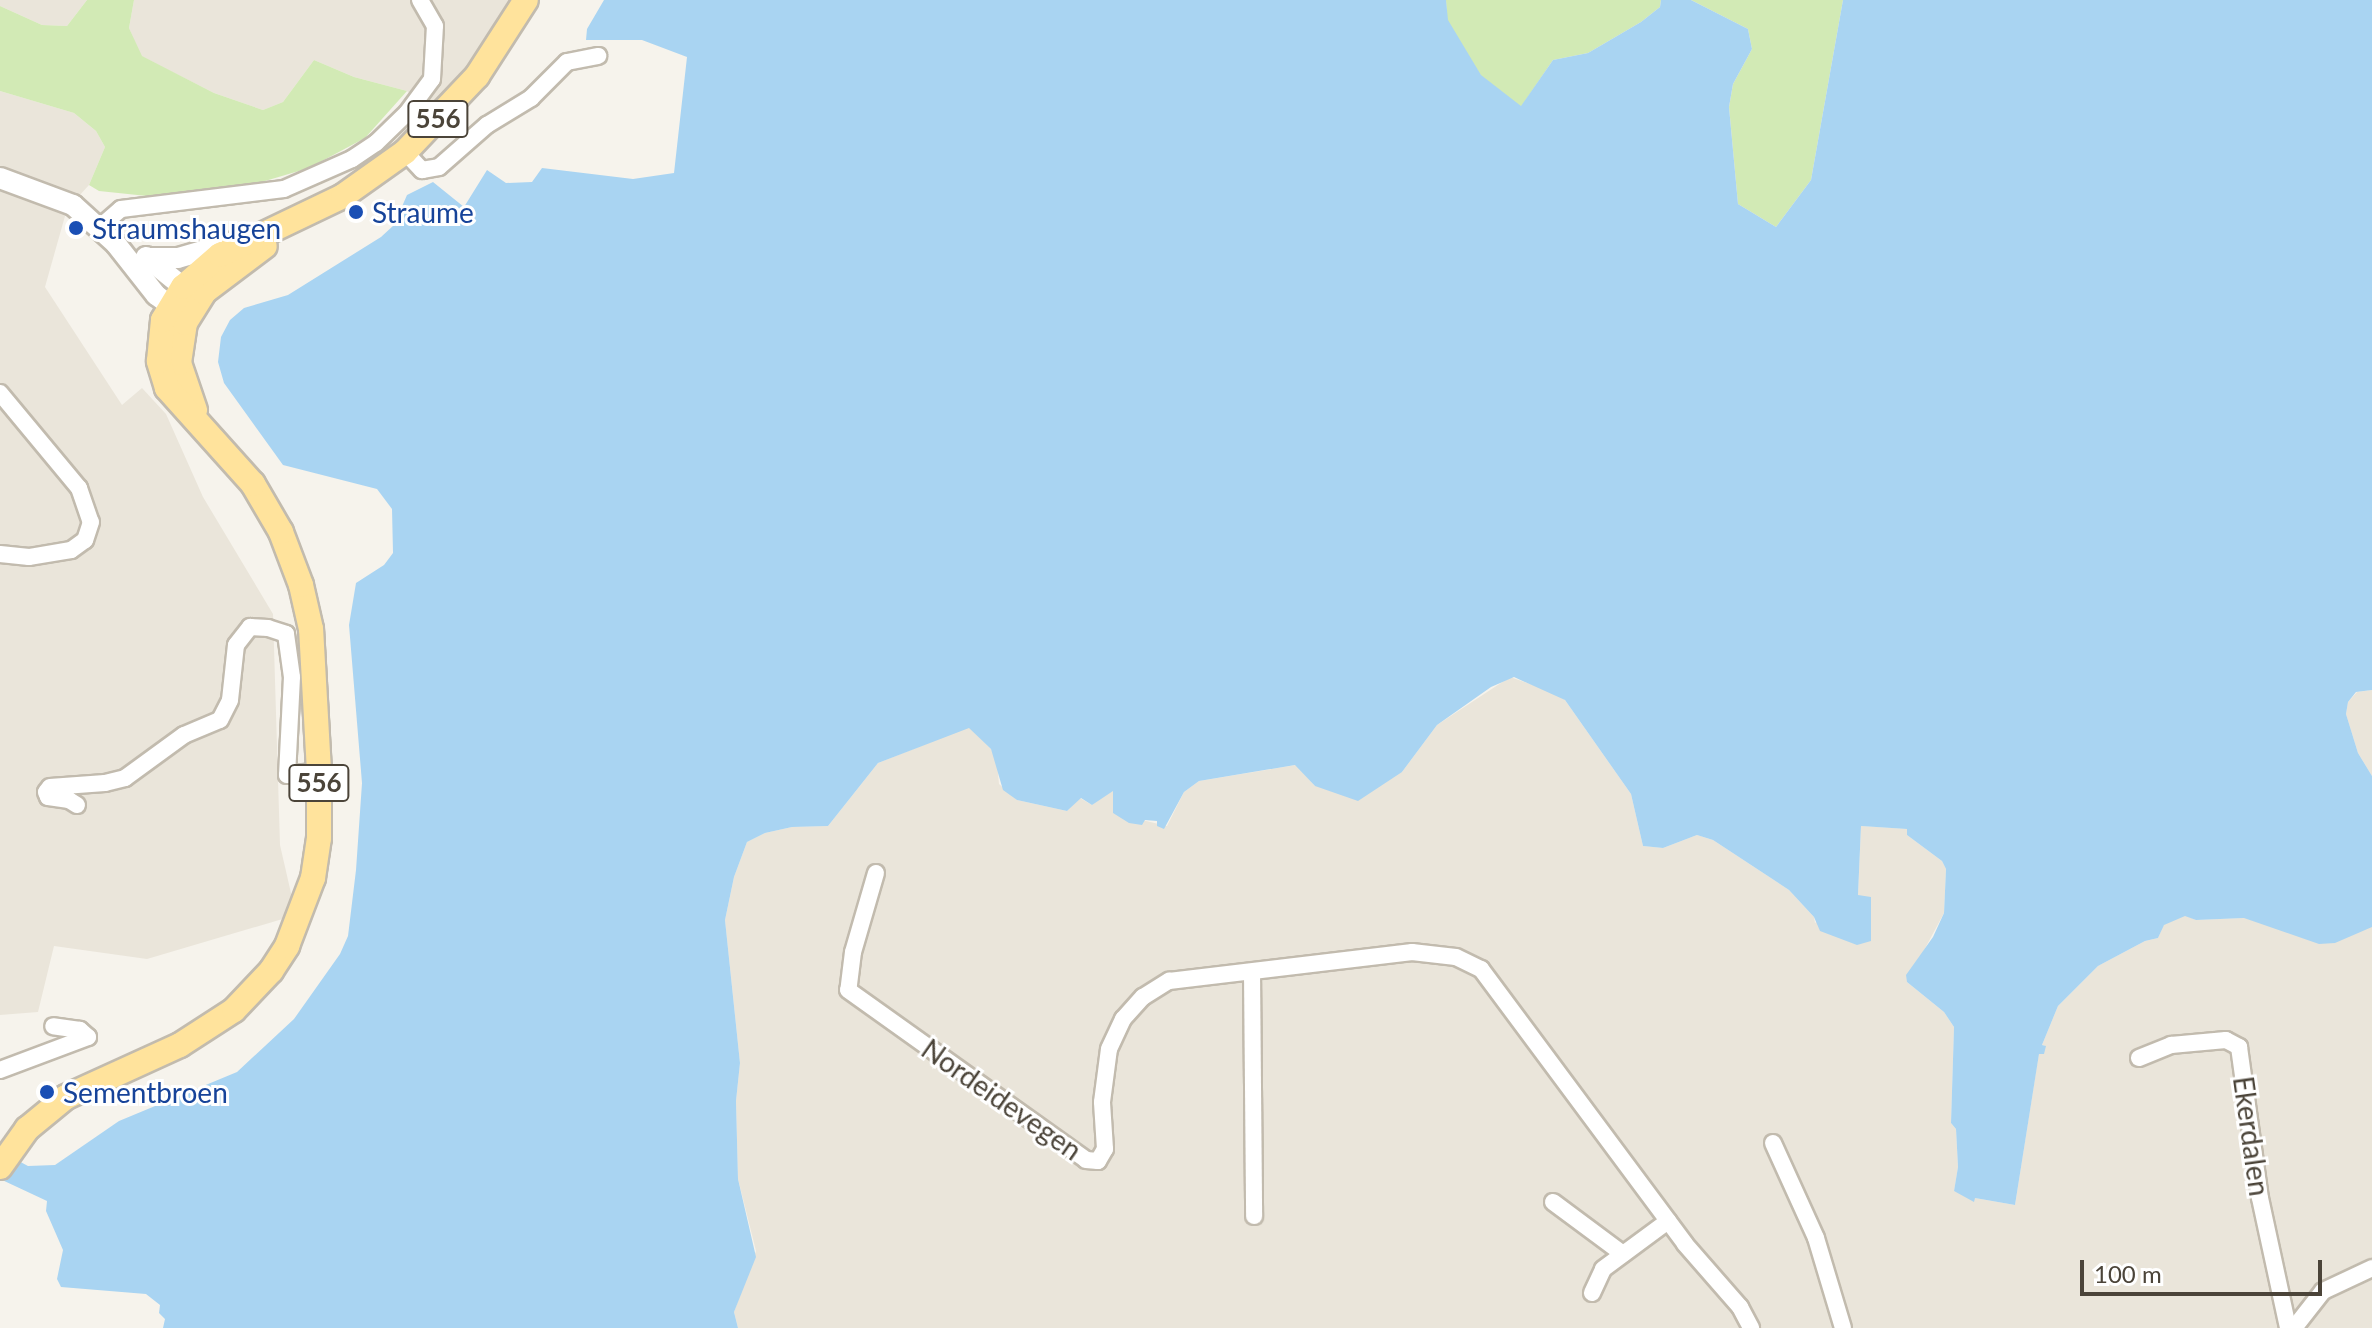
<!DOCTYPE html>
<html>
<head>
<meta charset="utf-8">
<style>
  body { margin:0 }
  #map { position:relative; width:2372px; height:1328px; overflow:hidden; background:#f6f3ec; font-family:Lato,sans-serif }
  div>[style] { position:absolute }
  .residential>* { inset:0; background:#eae5da }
  .green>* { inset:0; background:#d2eab5 }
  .water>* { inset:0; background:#a9d4f2 }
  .roads { filter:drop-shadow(2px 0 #c2bbae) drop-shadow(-2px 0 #c2bbae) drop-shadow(0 2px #c2bbae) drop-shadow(0 -2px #c2bbae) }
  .minor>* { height:16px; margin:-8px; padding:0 8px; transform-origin:8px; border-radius:8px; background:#fff }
  .tertiary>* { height:20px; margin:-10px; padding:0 10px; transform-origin:10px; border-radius:10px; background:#fff }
  .primary>* { height:24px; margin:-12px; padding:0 12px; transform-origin:12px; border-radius:12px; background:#ffe39c }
  .dots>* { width:22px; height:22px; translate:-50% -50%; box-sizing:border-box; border:4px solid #fff; border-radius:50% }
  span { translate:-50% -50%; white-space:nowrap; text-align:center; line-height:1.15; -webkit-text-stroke:6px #fff; paint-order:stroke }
  .shield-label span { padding:2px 6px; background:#fff; border:2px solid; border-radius:6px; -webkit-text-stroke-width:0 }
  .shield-label { font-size:26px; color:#4b4439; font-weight:700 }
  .transit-label { font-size:28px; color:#164399 }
  .left { translate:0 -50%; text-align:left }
  .street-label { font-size:28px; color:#4b4439 }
  .scale { position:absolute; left:2080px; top:1260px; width:242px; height:36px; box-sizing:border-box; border:4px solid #4b4439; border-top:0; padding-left:10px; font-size:24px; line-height:28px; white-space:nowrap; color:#4b4439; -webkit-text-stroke:6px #fff; paint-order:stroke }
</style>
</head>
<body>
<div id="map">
  <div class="residential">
    <i style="clip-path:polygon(0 0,87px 0,67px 26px,42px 25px,0 6px)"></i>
    <i style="clip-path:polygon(134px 0,529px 0,435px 121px,407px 91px,354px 77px,314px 60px,283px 102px,263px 110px,214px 93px,141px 56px,129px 28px)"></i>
    <i style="clip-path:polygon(0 91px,74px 113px,96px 131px,105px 147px,89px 185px,67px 209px,45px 287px,122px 405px,142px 388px,166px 414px,203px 497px,273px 614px,280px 845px,296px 915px,147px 959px,54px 946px,38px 1012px,0 1015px)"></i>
    <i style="clip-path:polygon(1510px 677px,1556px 693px,1565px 700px,1631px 794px,1643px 846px,1663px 848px,1697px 835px,1713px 840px,1789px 890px,1814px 917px,1815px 923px,1858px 895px,1861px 826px,1908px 829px,1907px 835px,1942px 861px,1946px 869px,1944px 913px,1907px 982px,1944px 1012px,1954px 1027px,1951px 1123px,1956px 1129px,1958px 1167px,1954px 1191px,1975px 1198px,2015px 1205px,2039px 1053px,2045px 1046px,2042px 1045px,2058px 1006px,2098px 966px,2145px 941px,2158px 938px,2164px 924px,2185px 915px,2196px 920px,2244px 918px,2372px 927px,2372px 1328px,738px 1328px,734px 1312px,756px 1251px,738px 1179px,736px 1101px,740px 1063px,725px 920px,734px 877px,747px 842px,765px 833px,792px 827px,828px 826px,878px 763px,969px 727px,991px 749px,997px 762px,999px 784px,1017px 800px,1067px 811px,1080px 798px,1092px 805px,1107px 792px,1113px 791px,1113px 813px,1167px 826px,1184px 792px,1199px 781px,1296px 765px,1315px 786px,1402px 772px,1437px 725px)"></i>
    <i style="clip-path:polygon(2372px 690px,2372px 776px,2358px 753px,2346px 714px,2348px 702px,2357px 692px)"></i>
  </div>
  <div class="green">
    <i style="clip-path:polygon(87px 0,134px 0,129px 28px,142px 56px,214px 93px,263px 110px,283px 102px,314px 60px,354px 77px,407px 91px,365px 138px,309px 168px,234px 190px,147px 196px,99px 191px,89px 185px,105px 147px,96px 131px,74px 113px,0 91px,0 6px,42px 25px,67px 26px)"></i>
    <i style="clip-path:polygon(1446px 0,1661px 0,1660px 7px,1641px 22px,1588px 53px,1553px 60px,1521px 107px,1481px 76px,1447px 20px)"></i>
    <i style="clip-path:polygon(1691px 0,1843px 0,1811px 180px,1776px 227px,1738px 204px,1729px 107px,1733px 84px,1752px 49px,1748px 29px)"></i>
  </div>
  <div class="water">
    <i style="clip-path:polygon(604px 0,1446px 0,1448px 20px,1481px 75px,1521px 106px,1553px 60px,1588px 53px,1641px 22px,1660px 7px,1661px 0,1691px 0,1748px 29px,1752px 49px,1733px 84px,1729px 107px,1738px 204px,1776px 227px,1811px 180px,1843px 0,2372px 0,2372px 690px,2356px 692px,2348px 702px,2346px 714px,2358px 753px,2372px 776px,2372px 927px,2335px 943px,2319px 944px,2244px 918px,2196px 920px,2185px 916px,2164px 925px,2158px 938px,2145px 941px,2098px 966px,2058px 1006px,2042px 1045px,2046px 1046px,2044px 1054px,2039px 1054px,2015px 1205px,1975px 1198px,1974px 1202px,1954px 1191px,1958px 1167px,1956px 1129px,1951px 1123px,1954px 1027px,1944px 1012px,1907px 982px,1906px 975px,1933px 937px,1944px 913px,1946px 869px,1942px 861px,1907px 835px,1907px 829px,1861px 826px,1858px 895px,1871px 897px,1871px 941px,1857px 945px,1820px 931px,1814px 917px,1789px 890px,1713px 840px,1697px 835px,1663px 848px,1643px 846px,1631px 794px,1565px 700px,1514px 677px,1491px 687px,1437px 725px,1402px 772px,1358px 801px,1315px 786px,1295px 765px,1199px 781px,1184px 792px,1164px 829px,1157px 826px,1157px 821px,1145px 820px,1142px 825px,1129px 823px,1113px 813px,1113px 791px,1092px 805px,1081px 798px,1067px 811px,1017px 800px,1003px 790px,991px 749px,969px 728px,878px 763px,828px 826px,792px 827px,765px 833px,747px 842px,734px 877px,725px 920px,740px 1063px,736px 1101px,738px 1179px,756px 1257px,734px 1312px,738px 1328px,163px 1328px,165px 1319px,159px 1313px,160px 1305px,146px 1294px,61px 1287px,57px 1279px,63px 1250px,46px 1211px,47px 1201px,0 1179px,0 1151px,28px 1166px,55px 1165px,119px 1121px,237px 1072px,294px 1019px,340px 954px,348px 936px,356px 870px,362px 783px,349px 625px,356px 583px,384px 565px,393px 553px,392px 509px,377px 489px,283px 465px,224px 383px,218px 362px,221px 337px,230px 320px,244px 308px,288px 295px,381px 237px,394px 225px,407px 195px,433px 182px,464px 207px,487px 170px,506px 183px,532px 182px,542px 168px,633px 179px,674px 173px,687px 57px,642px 40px,586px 40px,587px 29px)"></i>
  </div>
  <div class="roads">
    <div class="minor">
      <i style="left:405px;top:152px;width:25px;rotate:47deg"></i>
      <i style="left:422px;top:170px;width:17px;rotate:-10deg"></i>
      <i style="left:439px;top:167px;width:64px;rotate:-41.2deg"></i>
      <i style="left:487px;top:125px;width:52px;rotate:-31.5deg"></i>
      <i style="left:531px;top:98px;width:51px;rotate:-45deg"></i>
      <i style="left:567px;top:62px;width:32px;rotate:-11deg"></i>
      <i style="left:99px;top:228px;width:29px;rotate:-41deg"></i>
      <i style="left:121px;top:209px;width:164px;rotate:-7deg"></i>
      <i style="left:284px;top:189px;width:74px;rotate:-23.8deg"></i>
      <i style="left:352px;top:159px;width:29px;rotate:-34deg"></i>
      <i style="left:376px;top:143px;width:43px;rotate:-44.1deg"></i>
      <i style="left:407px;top:113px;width:42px;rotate:-53.7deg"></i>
      <i style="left:432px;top:79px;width:53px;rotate:-86.8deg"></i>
      <i style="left:435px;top:26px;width:30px;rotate:-120deg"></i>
      <i style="left:0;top:393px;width:124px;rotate:50.3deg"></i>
      <i style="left:79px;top:488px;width:36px;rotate:71deg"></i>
      <i style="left:91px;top:522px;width:19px;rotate:108deg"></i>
      <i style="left:85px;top:540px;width:17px;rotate:144deg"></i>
      <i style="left:71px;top:550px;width:43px;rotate:170.5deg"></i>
      <i style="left:29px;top:557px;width:29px;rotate:-174deg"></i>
      <i style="left:77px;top:805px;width:9px;rotate:-148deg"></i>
      <i style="left:69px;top:800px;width:21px;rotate:-172deg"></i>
      <i style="left:48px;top:797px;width:5px;rotate:-112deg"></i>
      <i style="left:46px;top:792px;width:6px;rotate:-51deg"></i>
      <i style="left:50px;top:787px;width:55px;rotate:-4.2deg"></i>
      <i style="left:105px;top:783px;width:21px;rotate:-14deg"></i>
      <i style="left:125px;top:778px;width:73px;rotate:-36.1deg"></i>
      <i style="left:184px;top:735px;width:39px;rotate:-23deg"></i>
      <i style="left:220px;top:720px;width:22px;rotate:-63deg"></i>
      <i style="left:230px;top:700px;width:55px;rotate:-83.8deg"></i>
      <i style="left:236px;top:645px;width:23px;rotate:-52deg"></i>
      <i style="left:250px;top:627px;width:18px;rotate:3deg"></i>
      <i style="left:268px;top:628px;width:19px;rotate:18deg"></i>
      <i style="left:286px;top:634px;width:43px;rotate:82.1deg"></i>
      <i style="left:292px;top:677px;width:98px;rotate:92.9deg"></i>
      <i style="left:287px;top:775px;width:32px;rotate:-7deg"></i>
      <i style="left:876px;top:873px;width:82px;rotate:106.2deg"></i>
      <i style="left:853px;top:952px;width:38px;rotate:97deg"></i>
      <i style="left:848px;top:990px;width:292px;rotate:35.5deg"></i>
      <i style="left:1086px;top:1160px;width:12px;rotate:5deg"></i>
      <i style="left:1098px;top:1161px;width:14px;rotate:-60deg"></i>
      <i style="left:1105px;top:1149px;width:47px;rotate:-93.7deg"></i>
      <i style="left:1102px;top:1102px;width:53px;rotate:-82.5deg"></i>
      <i style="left:1109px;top:1049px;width:33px;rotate:-65deg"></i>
      <i style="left:1123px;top:1019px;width:30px;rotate:-48deg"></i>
      <i style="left:1143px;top:997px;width:31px;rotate:-32deg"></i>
      <i style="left:1169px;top:981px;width:245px;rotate:-6.8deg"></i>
      <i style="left:1412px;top:952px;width:44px;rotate:6.5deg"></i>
      <i style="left:1456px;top:957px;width:28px;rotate:26deg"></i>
      <i style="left:1481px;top:969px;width:342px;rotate:53.4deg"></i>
      <i style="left:1685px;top:1244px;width:84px;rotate:48.9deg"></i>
      <i style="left:1740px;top:1307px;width:24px;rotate:62deg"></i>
      <i style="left:1252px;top:972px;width:244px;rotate:89.5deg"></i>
      <i style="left:2139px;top:1058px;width:35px;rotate:-22deg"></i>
      <i style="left:2171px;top:1045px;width:55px;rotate:-5.2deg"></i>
      <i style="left:2226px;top:1040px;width:15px;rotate:28deg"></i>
      <i style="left:2239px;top:1047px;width:152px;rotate:82.1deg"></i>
      <i style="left:2260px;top:1198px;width:133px;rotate:77.8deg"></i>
      <i style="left:0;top:1070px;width:94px;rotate:-20.6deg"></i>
      <i style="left:88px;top:1037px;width:11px;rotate:-139deg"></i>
      <i style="left:80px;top:1030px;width:27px;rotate:-172deg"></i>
      <i style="left:1773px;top:1143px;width:104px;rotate:65.6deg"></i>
      <i style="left:1816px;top:1238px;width:94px;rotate:73.3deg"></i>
      <i style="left:1553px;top:1202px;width:87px;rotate:36.6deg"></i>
      <i style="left:1592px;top:1293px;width:26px;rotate:-65deg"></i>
      <i style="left:1603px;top:1269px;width:81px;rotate:-36.4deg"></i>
      <i style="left:2294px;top:1328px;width:47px;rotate:-51.9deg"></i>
      <i style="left:2323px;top:1291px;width:54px;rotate:-25.1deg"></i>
    </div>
    <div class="tertiary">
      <i style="left:0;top:178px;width:78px;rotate:20.3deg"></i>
      <i style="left:73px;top:205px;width:58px;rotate:42.2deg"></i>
      <i style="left:116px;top:244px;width:65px;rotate:51.9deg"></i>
      <i style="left:156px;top:295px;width:17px;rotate:36deg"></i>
      <i style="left:170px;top:305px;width:17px"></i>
      <i style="left:146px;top:257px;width:48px;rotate:39deg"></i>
      <i style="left:183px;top:287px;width:16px;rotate:55deg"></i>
      <i style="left:149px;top:258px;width:29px"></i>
      <i style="left:178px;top:258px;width:61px;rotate:-16.1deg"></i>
    </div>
    <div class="primary">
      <i style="left:195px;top:410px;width:50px;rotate:-108.8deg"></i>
      <i style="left:179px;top:363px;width:40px;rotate:-81.5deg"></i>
      <i style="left:185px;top:323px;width:36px;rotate:-58deg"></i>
      <i style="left:204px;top:292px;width:76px;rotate:-37deg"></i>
      <i style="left:0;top:1167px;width:47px;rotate:-54.6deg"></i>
      <i style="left:27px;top:1129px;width:50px;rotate:-39.4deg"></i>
      <i style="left:66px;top:1097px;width:125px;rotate:-24.5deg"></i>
      <i style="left:180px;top:1045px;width:64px;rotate:-32.9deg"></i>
      <i style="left:234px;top:1010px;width:54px;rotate:-46.5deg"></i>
      <i style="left:271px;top:971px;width:30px;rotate:-57deg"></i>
      <i style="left:287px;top:946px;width:73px;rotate:-69.1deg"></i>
      <i style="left:313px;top:878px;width:40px;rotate:-81.5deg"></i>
      <i style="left:319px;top:838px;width:67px;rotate:-90deg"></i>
      <i style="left:319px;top:771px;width:142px;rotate:-93.2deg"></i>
      <i style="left:311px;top:629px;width:45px;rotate:-102.8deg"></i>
      <i style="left:301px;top:585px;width:57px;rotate:-110.7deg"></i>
      <i style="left:281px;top:532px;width:56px;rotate:-120.3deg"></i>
      <i style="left:253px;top:484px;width:129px;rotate:-131.9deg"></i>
      <i style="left:167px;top:388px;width:28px;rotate:-107deg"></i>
      <i style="left:159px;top:361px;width:41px;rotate:-84.4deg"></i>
      <i style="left:163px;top:320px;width:39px;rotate:-59deg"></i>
      <i style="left:183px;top:287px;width:49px;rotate:-40.9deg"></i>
      <i style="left:220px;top:255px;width:136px;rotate:-25.6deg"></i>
      <i style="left:343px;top:196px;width:76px;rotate:-35.4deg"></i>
      <i style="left:405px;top:152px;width:105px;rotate:-46.5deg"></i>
      <i style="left:477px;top:76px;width:90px;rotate:-57.2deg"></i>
    </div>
  </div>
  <div class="dots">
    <i style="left:356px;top:212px;background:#1a4fb4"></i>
    <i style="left:76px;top:228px;background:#1a4fb4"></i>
    <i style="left:47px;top:1092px;background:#1a4fb4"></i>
  </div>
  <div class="shield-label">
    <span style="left:438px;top:119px">556</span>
    <span style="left:319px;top:783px">556</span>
  </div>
  <div class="transit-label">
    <span class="left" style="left:372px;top:212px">Straume</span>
    <span class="left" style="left:92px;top:228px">Straumshaugen</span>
    <span class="left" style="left:63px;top:1092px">Sementbroen</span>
  </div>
  <div class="street-label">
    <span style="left:1002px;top:1099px;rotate:35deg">Nordeidevegen</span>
    <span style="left:2252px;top:1136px;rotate:82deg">Ekerdalen</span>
  </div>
  <div class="scale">100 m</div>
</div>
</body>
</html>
